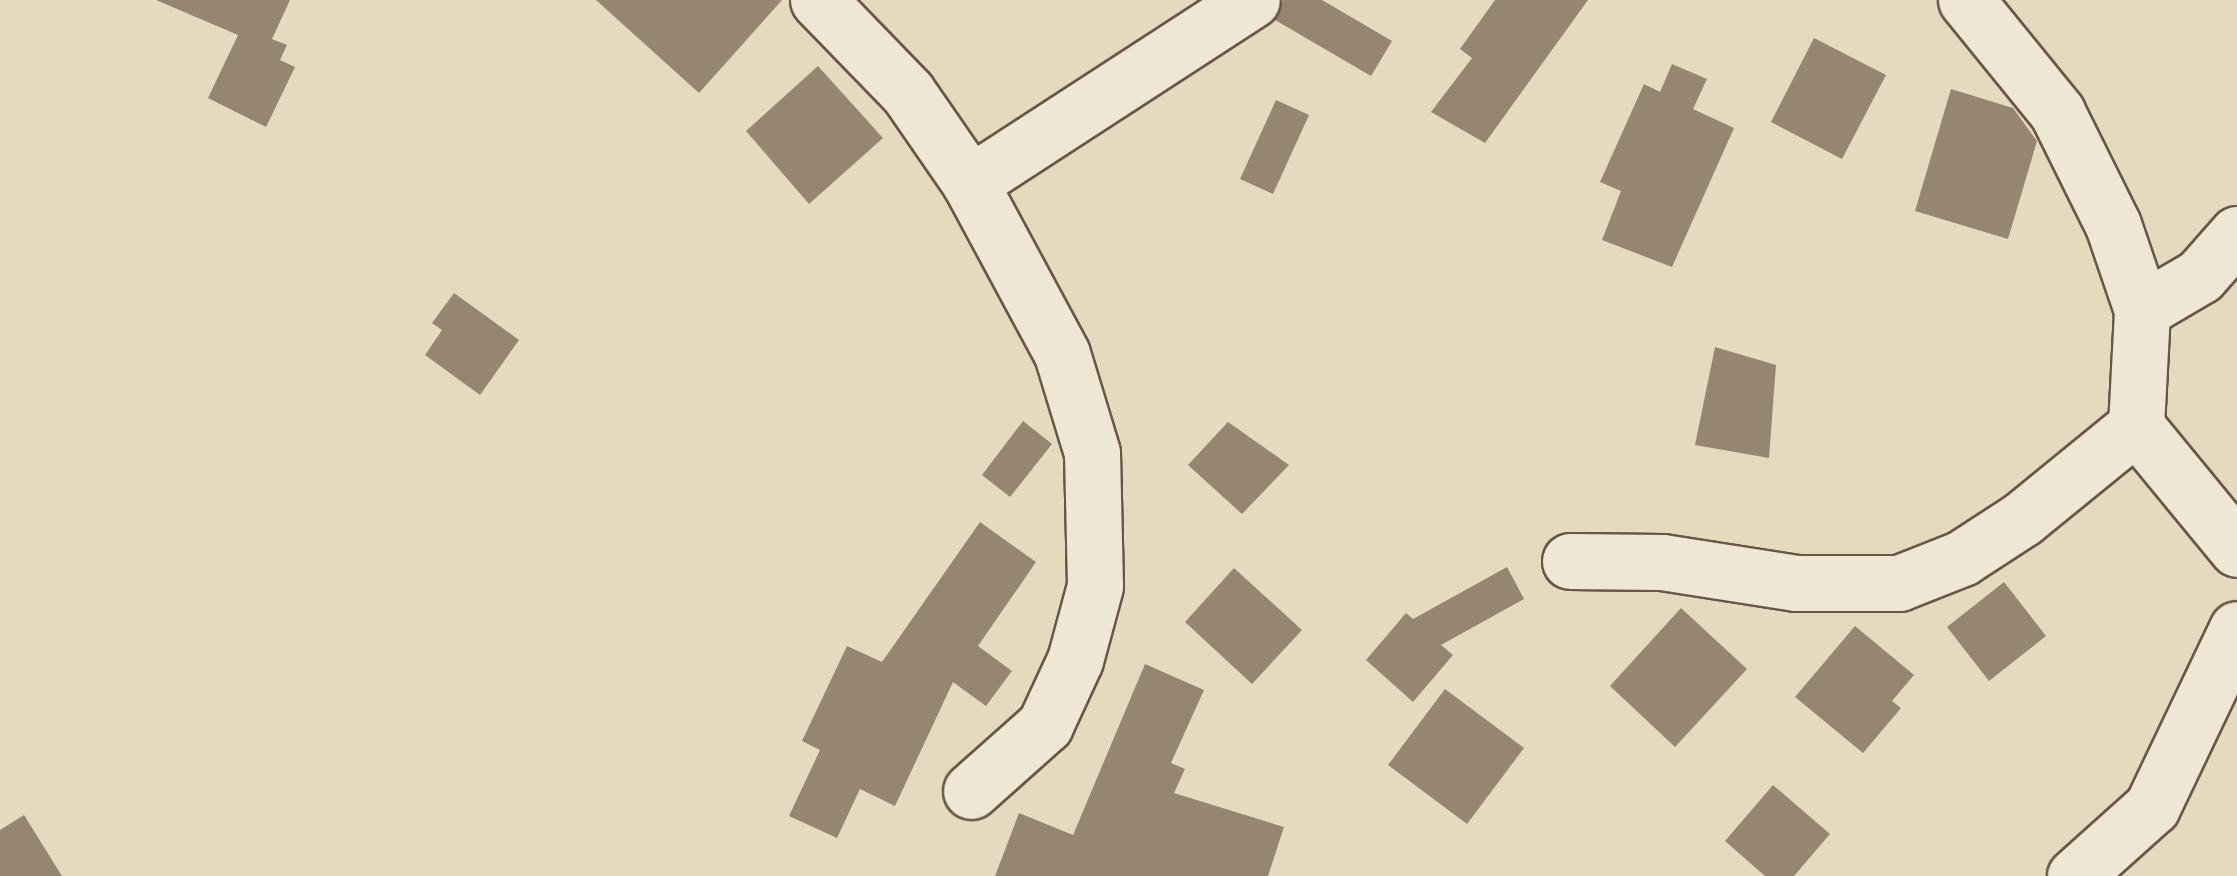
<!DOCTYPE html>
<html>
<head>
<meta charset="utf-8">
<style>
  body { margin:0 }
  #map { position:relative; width:2237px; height:876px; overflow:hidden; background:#e4dabd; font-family:Cardo,serif }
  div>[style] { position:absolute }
  .building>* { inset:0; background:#968671 }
  .roads { filter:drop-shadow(2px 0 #6a5646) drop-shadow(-2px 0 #6a5646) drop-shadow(0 2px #6a5646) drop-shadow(0 -2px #6a5646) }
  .minor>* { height:55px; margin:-27.5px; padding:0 27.5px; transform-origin:27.5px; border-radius:27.5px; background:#ede7d4 }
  span { translate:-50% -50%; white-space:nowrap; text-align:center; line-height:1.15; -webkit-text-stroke:9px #ede7d4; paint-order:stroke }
</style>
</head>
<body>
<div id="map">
  <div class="building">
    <i style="clip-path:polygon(156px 0,290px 0,272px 39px,287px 45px,280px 60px,295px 67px,266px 127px,208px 98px,238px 35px)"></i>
    <i style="clip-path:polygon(596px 0,782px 0,699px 93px)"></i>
    <i style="clip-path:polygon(1283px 0,1322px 0,1392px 41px,1371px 76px,1275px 20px)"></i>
    <i style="clip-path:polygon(1495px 0,1588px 0,1485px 143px,1431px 112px,1472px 58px,1460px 49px)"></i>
    <i style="clip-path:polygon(1814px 38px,1886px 75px,1842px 159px,1771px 122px)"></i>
    <i style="clip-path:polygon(1672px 64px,1707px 79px,1693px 109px,1734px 128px,1672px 267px,1602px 240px,1621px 191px,1600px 182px,1644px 84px,1660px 92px)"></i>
    <i style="clip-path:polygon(818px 66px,883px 138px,809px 204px,746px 131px)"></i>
    <i style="clip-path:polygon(1951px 89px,2013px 108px,2037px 141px,2008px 239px,1915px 211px)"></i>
    <i style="clip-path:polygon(1276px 100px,1309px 115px,1273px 194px,1240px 179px)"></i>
    <i style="clip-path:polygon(454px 293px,519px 340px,480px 395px,425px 355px,442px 330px,432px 323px)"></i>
    <i style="clip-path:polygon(1715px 347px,1776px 365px,1769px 458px,1695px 445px)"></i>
    <i style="clip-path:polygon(1023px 421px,1052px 444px,1010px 497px,982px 475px)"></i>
    <i style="clip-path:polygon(1228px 422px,1289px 465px,1242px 514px,1188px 465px)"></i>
    <i style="clip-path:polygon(980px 522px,1036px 562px,978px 646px,1012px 671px,986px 706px,953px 682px,895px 806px,860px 789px,837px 838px,789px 816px,820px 750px,802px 741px,847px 646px,882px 662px)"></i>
    <i style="clip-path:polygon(1507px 567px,1524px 599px,1441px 645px,1453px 655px,1413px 702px,1366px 660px,1406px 613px,1413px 619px)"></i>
    <i style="clip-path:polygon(1234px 568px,1302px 630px,1252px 684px,1185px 622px)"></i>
    <i style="clip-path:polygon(2004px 582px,2046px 636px,1989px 681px,1947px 627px)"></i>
    <i style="clip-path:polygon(1681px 608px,1747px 669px,1675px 747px,1610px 686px)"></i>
    <i style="clip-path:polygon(1855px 626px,1914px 675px,1892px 701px,1901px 708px,1863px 753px,1795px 697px)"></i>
    <i style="clip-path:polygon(1145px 664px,1204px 690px,1171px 763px,1185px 769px,1174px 793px,1284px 827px,1268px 876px,995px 876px,1019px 813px,1073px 835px)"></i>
    <i style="clip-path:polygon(1445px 689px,1524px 748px,1467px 824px,1388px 765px)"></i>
    <i style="clip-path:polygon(1773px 785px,1830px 834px,1794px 876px,1765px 876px,1725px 841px)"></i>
    <i style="clip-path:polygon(24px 815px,62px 876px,0 876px,0 830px)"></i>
  </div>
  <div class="roads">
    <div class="minor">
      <i style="left:818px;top:0;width:129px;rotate:45.9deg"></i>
      <i style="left:908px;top:93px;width:109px;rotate:55.4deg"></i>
      <i style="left:970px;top:183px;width:194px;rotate:61.7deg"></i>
      <i style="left:1062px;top:354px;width:103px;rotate:73.1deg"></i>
      <i style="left:1092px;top:453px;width:133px;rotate:88.7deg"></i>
      <i style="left:1095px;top:586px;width:77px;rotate:105.1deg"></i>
      <i style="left:1075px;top:660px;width:72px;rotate:114.8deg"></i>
      <i style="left:1045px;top:725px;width:99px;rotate:138.3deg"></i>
      <i style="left:970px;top:183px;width:336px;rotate:-33deg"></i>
      <i style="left:2142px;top:310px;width:67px;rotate:-30.4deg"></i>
      <i style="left:2200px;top:276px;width:56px;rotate:-48.6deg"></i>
      <i style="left:2136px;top:426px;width:159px;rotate:50.6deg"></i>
      <i style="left:1570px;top:561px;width:92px;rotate:0.6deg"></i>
      <i style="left:1662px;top:562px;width:136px;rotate:8.9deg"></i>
      <i style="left:1796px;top:583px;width:103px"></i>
      <i style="left:1899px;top:583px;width:68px;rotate:-21.6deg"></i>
      <i style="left:1962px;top:558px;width:72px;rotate:-33deg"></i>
      <i style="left:2022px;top:519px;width:147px;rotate:-39.2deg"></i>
      <i style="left:2136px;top:426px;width:116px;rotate:-87deg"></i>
      <i style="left:2142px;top:310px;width:90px;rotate:-108.8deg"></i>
      <i style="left:2113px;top:225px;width:126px;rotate:-116.4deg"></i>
      <i style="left:2057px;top:112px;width:144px;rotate:-129.1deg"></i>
      <i style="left:2075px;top:876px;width:103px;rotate:-41.9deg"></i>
      <i style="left:2152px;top:807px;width:197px;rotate:-64.5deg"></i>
    </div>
  </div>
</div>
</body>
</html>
